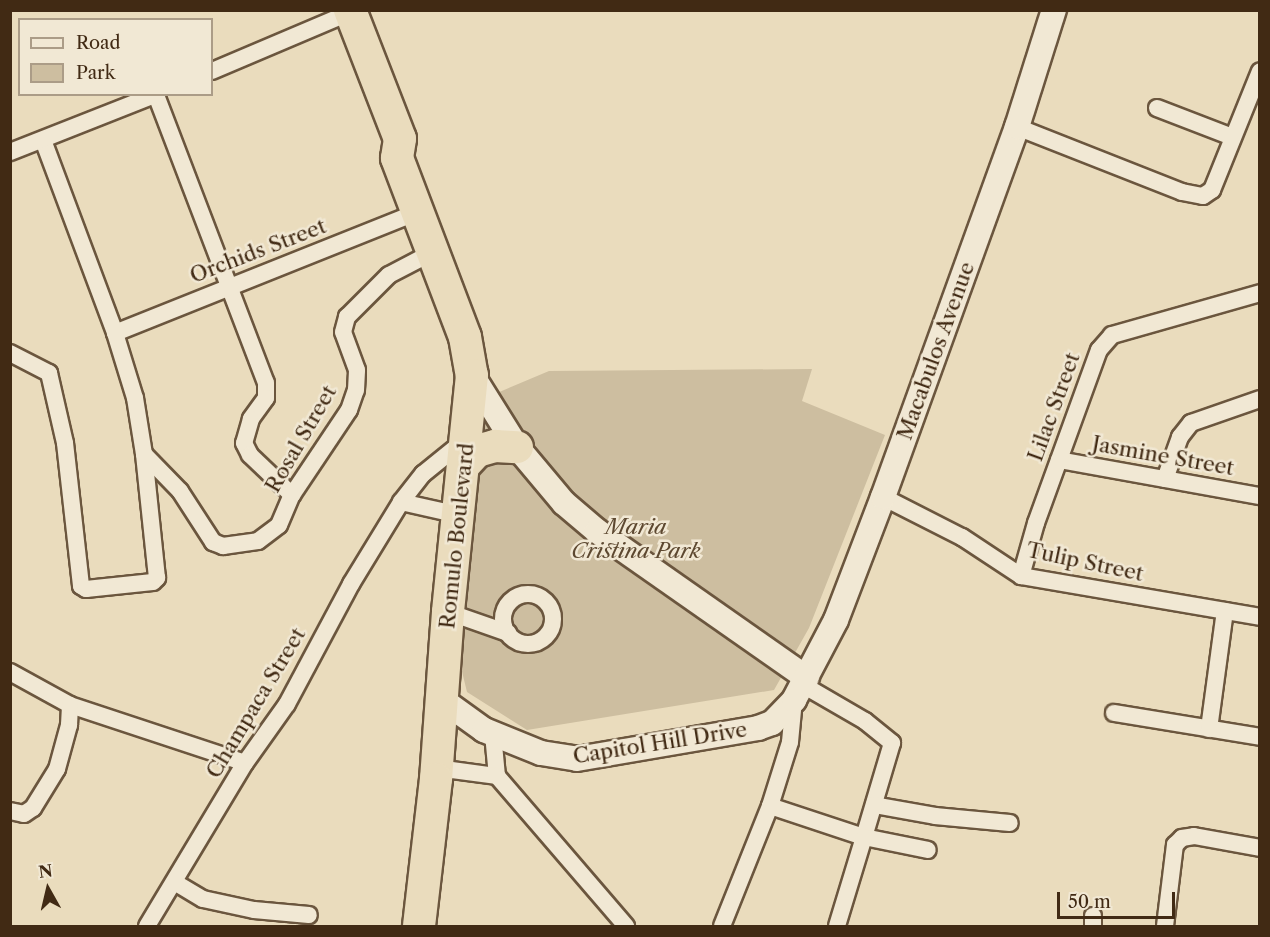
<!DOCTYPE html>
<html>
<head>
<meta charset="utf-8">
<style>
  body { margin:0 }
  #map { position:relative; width:1270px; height:937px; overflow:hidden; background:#eadcbd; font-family:"Libre Caslon Text",serif }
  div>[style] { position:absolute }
  .green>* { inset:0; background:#cdbea0 }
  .roads { filter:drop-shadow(2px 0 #6b563e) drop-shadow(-2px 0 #6b563e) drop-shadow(0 2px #6b563e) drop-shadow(0 -2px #6b563e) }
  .street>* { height:16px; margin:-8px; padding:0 8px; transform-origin:8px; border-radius:8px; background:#f1e8d4 }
  .street>.ring { margin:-8px; padding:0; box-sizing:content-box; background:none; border:16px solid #f1e8d4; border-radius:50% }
  .secondary>* { height:24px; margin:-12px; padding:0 12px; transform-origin:12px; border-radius:12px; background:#f1e8d4 }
  .highway>* { height:32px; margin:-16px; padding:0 16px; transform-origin:16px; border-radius:16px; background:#eadcbd }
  span { translate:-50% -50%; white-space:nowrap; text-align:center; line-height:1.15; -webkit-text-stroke:5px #f1e8d4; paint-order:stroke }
  .street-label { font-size:21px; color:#412a14 }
  .park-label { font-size:21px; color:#5d4830; font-style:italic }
  .frame { position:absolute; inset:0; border:12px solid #412a14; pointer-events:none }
  .legend { position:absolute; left:18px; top:18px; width:195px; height:78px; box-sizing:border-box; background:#f1e8d4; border:2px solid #ab9c87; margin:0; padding:8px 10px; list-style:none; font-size:18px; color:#412a14 }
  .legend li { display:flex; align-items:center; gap:12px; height:30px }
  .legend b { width:30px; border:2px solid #ab9c87 }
  .north { position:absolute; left:18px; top:859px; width:60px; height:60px; -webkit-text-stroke:4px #f1e8d4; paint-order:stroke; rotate:352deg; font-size:16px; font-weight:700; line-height:24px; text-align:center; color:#412a14 }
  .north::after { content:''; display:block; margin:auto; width:21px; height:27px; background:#412a14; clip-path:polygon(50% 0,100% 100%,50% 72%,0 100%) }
  .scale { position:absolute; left:1057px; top:892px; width:118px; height:27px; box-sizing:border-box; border:3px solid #412a14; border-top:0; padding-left:8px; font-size:18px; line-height:21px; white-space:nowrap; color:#412a14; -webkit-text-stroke:4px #f1e8d4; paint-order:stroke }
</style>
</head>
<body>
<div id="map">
  <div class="green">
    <i style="clip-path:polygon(812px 369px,802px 401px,885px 435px,809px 628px,774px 690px,527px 730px,467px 692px,456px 647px,478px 401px,549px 371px)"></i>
  </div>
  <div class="roads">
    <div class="street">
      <i style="left:212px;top:71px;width:151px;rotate:-23deg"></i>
      <i style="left:156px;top:95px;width:308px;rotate:69.1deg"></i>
      <i style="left:266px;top:383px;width:15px;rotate:90deg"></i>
      <i style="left:266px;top:398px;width:26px;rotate:126deg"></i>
      <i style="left:251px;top:419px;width:25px;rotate:106deg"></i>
      <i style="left:244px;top:443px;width:13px;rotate:63deg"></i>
      <i style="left:250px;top:455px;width:58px;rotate:43.6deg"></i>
      <i style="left:1157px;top:108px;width:80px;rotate:21.1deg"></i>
      <i style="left:1017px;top:127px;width:177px;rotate:21.5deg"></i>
      <i style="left:1182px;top:192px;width:21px;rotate:11deg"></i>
      <i style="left:1203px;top:196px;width:11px;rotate:-34deg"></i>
      <i style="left:1212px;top:190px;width:128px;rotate:-68deg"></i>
      <i style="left:43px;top:140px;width:206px;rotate:69.5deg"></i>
      <i style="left:115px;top:333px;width:68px;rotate:72.9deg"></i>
      <i style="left:135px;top:398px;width:57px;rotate:80.9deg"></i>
      <i style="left:144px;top:454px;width:52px;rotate:45.8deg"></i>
      <i style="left:180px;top:491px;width:61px;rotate:57.1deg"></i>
      <i style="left:213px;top:542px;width:11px;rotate:22deg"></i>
      <i style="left:223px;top:546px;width:35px;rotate:-8deg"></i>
      <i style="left:258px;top:541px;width:26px;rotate:-37deg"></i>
      <i style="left:279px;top:525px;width:33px;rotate:-67deg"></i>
      <i style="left:292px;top:495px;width:102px;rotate:-56.2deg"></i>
      <i style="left:349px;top:410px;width:21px;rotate:-71deg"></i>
      <i style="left:356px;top:390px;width:20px;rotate:-87deg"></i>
      <i style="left:357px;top:370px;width:40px;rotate:-110.2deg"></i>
      <i style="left:343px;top:332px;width:16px;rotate:-75deg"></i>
      <i style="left:347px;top:317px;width:59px;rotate:-45deg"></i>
      <i style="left:389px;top:275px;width:50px;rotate:-27.6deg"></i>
      <i style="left:10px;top:152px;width:158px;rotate:-21.5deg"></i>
      <i style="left:115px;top:333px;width:325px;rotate:-21.8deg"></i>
      <i style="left:10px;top:353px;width:44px;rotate:27.1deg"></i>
      <i style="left:49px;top:373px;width:72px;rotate:77.1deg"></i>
      <i style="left:65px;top:443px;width:144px;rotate:83.6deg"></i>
      <i style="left:81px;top:586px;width:6px;rotate:31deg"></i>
      <i style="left:86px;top:589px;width:67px;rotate:-6deg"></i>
      <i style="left:153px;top:582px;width:6px;rotate:-45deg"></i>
      <i style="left:157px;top:578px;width:125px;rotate:-96deg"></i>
      <i style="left:1059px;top:460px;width:204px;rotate:10.2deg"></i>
      <i style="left:1165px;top:479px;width:45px;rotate:-70.3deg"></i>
      <i style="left:1180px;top:437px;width:18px;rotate:-52deg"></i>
      <i style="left:1191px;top:423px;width:73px;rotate:-19.2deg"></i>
      <i style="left:883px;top:497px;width:89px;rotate:26.9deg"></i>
      <i style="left:962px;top:537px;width:71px;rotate:33.5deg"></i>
      <i style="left:1021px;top:576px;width:242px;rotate:9.7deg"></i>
      <i style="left:401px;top:502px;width:59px;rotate:12.6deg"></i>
      <i style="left:1021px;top:576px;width:55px;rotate:-74.2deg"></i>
      <i style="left:1036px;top:523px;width:184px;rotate:-70deg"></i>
      <i style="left:1099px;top:350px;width:20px;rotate:-49deg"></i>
      <i style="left:1112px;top:335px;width:154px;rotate:-15.8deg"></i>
      <i class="ring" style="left:503px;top:594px;width:34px;height:34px"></i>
      <i style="left:448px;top:612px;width:64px;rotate:19.3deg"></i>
      <i style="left:10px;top:672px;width:68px;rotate:28.8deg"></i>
      <i style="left:70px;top:705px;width:184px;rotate:18.3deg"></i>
      <i style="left:803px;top:685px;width:72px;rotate:30.1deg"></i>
      <i style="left:865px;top:721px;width:35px;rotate:39deg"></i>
      <i style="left:892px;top:743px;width:98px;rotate:106.6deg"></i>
      <i style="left:864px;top:837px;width:65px;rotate:11.5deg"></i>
      <i style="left:1114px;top:713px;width:148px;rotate:9.3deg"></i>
      <i style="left:1209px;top:729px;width:119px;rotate:-82.3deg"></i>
      <i style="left:493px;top:734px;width:42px;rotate:84.6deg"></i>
      <i style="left:437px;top:768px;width:61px;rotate:7.6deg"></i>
      <i style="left:497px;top:776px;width:198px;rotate:49.3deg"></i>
      <i style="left:874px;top:805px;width:62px;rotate:10.2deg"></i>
      <i style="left:935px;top:816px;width:75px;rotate:5.3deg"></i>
      <i style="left:770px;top:806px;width:99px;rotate:18.3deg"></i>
      <i style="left:864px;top:837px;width:93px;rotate:106.9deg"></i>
      <i style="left:10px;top:811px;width:14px;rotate:12deg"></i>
      <i style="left:24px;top:814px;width:11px;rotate:-34deg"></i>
      <i style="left:33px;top:808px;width:46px;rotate:-58.4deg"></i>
      <i style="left:57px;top:769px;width:46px;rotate:-74.7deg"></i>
      <i style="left:69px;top:725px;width:20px;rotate:-87deg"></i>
      <i style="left:176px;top:883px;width:31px;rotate:31deg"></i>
      <i style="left:203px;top:899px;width:52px;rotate:12.2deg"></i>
      <i style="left:254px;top:910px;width:55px;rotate:5.2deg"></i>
      <i style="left:147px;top:926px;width:190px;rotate:-59deg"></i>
      <i style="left:245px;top:763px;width:72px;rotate:-54.6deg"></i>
      <i style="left:287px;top:704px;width:136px;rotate:-61.9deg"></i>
      <i style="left:351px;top:584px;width:96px;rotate:-58.6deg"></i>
      <i style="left:401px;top:502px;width:36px;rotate:-52deg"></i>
      <i style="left:423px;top:474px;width:54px;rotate:-39deg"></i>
      <i style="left:722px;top:926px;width:129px;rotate:-68.2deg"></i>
      <i style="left:770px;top:806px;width:67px;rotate:-72.6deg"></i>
      <i style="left:790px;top:742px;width:42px;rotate:-84.6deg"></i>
      <i style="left:1093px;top:926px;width:10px;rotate:-90deg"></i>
      <i style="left:1165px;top:926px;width:82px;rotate:-83deg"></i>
      <i style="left:1175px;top:845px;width:10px;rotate:-45deg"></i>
      <i style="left:1182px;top:838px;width:12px;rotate:-9deg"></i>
      <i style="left:1194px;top:836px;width:67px;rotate:10.3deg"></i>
    </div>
    <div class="secondary">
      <i style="left:472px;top:375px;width:85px;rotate:58deg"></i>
      <i style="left:517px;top:447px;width:73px;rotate:50deg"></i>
      <i style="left:564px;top:503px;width:43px;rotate:40.3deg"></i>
      <i style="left:597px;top:531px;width:256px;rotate:35deg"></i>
      <i style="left:441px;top:699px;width:53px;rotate:35.8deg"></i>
      <i style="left:484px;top:730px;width:61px;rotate:22deg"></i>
      <i style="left:541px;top:753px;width:36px;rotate:9deg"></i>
      <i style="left:577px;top:759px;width:184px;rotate:-9.7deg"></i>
      <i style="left:758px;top:728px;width:15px;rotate:-20deg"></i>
      <i style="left:772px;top:723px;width:32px;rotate:-46deg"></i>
      <i style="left:794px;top:700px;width:90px;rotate:-62.3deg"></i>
      <i style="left:836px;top:620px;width:132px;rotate:-69.1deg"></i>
      <i style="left:883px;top:497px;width:394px;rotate:-70.1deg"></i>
      <i style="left:1017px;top:127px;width:123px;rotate:-72.5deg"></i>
    </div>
    <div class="highway">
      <i style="left:350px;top:10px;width:138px;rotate:68.8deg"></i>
      <i style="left:400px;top:139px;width:19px;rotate:99deg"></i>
      <i style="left:397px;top:158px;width:191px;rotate:69.2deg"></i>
      <i style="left:465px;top:337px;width:39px;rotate:80deg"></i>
      <i style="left:472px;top:375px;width:238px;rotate:95.8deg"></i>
      <i style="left:448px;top:612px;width:167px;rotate:94.1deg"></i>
      <i style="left:436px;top:779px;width:148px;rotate:96.6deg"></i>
      <i style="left:464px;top:465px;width:19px;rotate:-47deg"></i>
      <i style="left:477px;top:451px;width:19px;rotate:-16deg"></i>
      <i style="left:495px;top:446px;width:22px;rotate:3deg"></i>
    </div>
  </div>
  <div class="street-label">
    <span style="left:258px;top:251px;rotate:-21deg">Orchids Street</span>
    <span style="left:936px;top:351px;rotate:-70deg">Macabulos Avenue</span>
    <span style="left:1054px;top:407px;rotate:-70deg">Lilac Street</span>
    <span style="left:301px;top:439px;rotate:-60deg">Rosal Street</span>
    <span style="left:1163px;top:456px;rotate:10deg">Jasmine Street</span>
    <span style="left:457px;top:536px;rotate:-84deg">Romulo Boulevard</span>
    <span style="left:1085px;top:562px;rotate:12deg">Tulip Street</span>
    <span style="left:256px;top:703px;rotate:-59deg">Champaca Street</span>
    <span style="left:660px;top:743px;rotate:-9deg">Capitol Hill Drive</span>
  </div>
  <div class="park-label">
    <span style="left:636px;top:539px">Maria<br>Cristina Park</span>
  </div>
  <div class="frame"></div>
  <ul class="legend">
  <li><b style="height:8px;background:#f1e8d4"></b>Road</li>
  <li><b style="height:16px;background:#cdbea0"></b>Park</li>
  </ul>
  <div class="north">N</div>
  <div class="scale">50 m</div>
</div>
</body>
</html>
